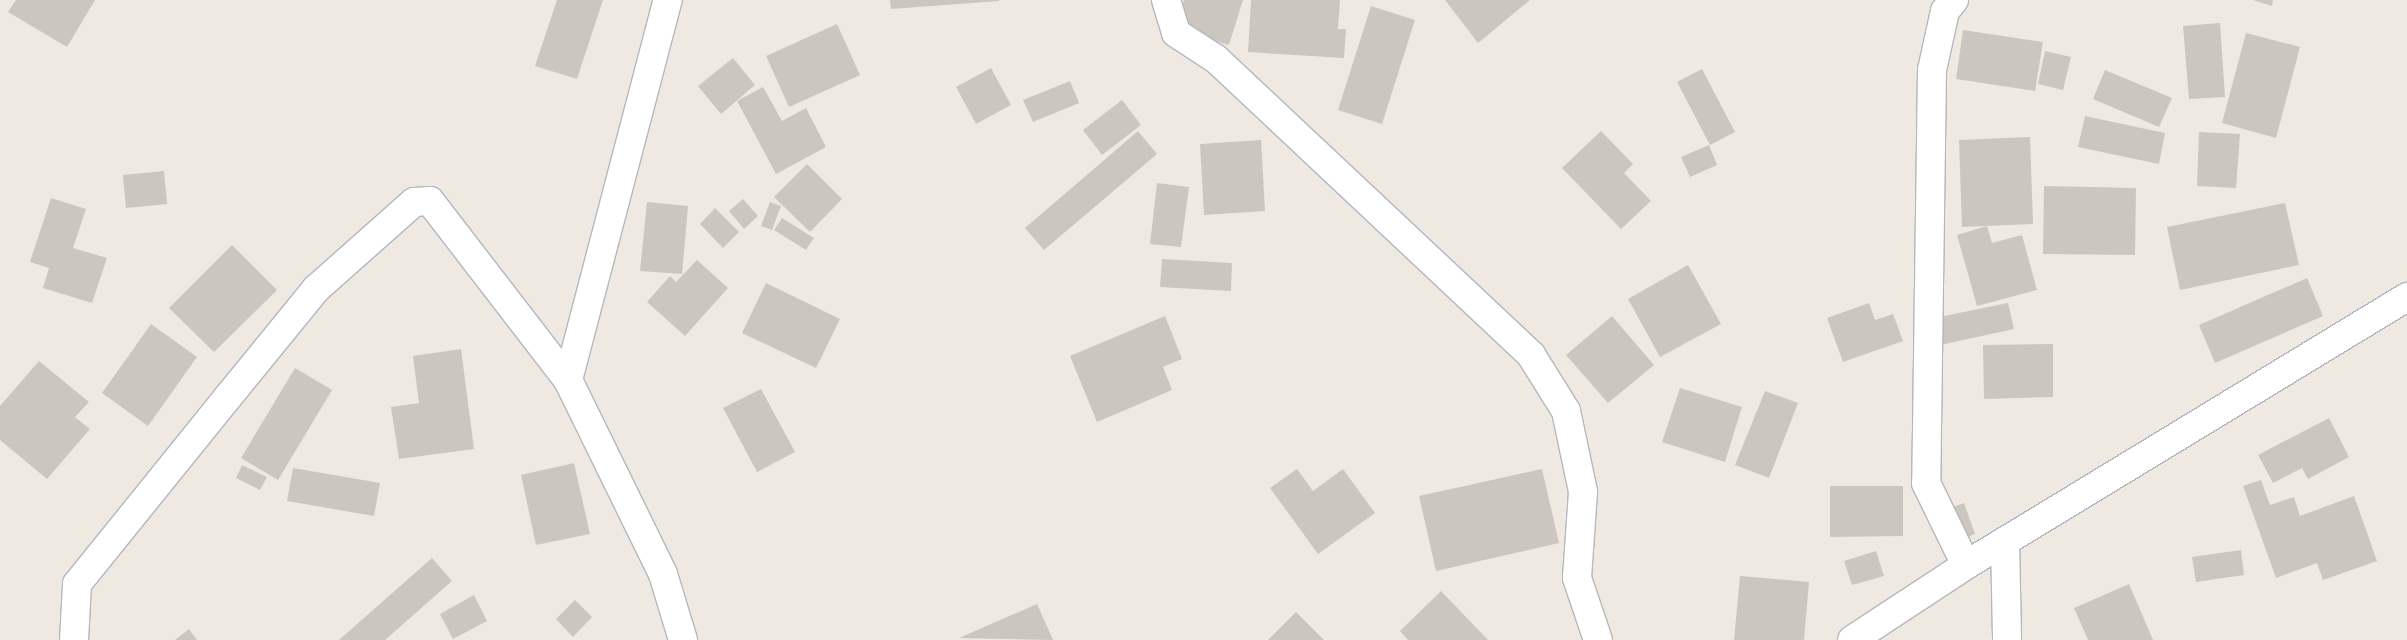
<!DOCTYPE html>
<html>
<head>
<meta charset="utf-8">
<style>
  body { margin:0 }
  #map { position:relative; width:2407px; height:640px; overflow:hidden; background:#efe9e1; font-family:Lato,sans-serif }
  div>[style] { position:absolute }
  .building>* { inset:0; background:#cbc7bf }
  .roads { filter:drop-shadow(1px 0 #b4b7c1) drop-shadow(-1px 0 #b4b7c1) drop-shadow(0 1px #b4b7c1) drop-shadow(0 -1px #b4b7c1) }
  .street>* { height:28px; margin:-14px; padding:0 14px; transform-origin:14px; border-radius:14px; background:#fff }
  .secondary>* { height:28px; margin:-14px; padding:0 14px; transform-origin:14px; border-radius:14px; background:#fff }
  span { translate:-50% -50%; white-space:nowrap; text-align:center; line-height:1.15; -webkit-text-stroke:5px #fff; paint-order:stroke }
</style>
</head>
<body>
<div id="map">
  <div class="building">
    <i style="clip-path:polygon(16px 0,95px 0,67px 47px,8px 12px)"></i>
    <i style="clip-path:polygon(557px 0,603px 0,577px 79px,535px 66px)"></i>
    <i style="clip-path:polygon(890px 0,999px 0,999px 1px,891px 9px)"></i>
    <i style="clip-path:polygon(1184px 0,1243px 0,1229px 45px,1175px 29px)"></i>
    <i style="clip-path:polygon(1251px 0,1340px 0,1338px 29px,1346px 29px,1344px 58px,1248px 52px)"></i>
    <i style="clip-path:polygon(1445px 0,1530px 0,1478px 43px)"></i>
    <i style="clip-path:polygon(2253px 0,2273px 0,2272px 6px)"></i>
    <i style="clip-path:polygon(1371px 6px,1415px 20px,1382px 124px,1338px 110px)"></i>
    <i style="clip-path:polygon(2220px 23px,2225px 97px,2189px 99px,2183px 26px)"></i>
    <i style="clip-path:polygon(837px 24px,860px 75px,789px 107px,766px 56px)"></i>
    <i style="clip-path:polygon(1963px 30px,2043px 42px,2035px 91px,1956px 79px)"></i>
    <i style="clip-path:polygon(2246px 33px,2300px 47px,2276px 138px,2222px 123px)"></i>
    <i style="clip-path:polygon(2045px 51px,2071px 57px,2063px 90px,2038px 84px)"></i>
    <i style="clip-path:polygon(733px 58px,755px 85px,721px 114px,698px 86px)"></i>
    <i style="clip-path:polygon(991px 68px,1011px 105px,976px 124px,956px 87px)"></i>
    <i style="clip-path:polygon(1702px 69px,1735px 132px,1710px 145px,1677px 82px)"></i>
    <i style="clip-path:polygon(2105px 70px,2172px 98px,2159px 127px,2093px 99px)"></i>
    <i style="clip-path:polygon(1070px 81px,1079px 103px,1033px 122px,1023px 100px)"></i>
    <i style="clip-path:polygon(763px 87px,782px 121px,806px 108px,826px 147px,776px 174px,737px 101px)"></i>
    <i style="clip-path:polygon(1122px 100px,1141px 125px,1102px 155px,1083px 130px)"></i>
    <i style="clip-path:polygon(2085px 116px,2165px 133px,2159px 164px,2078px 147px)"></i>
    <i style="clip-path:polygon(1138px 131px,1157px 154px,1044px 250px,1025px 228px)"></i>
    <i style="clip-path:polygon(1601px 131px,1633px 164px,1624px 173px,1651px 201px,1621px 229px,1562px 168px)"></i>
    <i style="clip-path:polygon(2199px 132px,2240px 134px,2236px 188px,2197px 186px)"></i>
    <i style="clip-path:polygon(2030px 137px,2033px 224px,1962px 227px,1959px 140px)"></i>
    <i style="clip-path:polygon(1261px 140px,1265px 211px,1204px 215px,1200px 144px)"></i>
    <i style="clip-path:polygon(1709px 145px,1717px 165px,1690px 177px,1681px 157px)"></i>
    <i style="clip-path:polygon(807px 164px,842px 199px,810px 232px,774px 197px)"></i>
    <i style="clip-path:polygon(164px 171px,167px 204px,126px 208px,123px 175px)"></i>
    <i style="clip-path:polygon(1157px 183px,1189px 187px,1181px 247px,1150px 244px)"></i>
    <i style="clip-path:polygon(2044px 186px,2136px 188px,2135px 255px,2043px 254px)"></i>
    <i style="clip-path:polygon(51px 198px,86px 209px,73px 248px,107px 258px,92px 303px,43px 288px,49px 268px,30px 262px)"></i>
    <i style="clip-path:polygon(743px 199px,758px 216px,744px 229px,729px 211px)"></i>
    <i style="clip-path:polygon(647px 202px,688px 206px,682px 274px,640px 271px)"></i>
    <i style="clip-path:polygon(770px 202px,781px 206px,772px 230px,761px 226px)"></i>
    <i style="clip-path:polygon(2285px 203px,2299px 265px,2180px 290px,2167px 227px)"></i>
    <i style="clip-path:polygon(715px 208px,739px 232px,723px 248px,700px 224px)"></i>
    <i style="clip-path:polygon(782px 218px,814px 238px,806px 250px,774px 230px)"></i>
    <i style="clip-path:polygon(1987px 226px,1992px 243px,2022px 235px,2037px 290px,1977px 306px,1957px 235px)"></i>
    <i style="clip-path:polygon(232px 245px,277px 290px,214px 352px,169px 308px)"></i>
    <i style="clip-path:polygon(1162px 259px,1232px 263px,1231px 291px,1160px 287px)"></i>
    <i style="clip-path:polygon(697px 260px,728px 288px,685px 336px,647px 302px,670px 276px,676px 282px)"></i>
    <i style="clip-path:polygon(1688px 265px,1721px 324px,1660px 357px,1628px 299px)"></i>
    <i style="clip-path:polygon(2307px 278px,2323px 316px,2215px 363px,2199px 325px)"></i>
    <i style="clip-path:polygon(766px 283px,840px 319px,816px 368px,742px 333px)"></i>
    <i style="clip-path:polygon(1869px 303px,1875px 320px,1893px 314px,1903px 341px,1843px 362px,1827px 318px)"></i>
    <i style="clip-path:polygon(2008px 303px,2014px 329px,1940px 345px,1934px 318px)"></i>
    <i style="clip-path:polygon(1165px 316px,1182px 359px,1163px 367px,1172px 390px,1097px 422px,1070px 356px)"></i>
    <i style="clip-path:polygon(1612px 316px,1654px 365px,1608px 403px,1566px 355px)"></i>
    <i style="clip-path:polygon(151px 324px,197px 357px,148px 426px,102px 393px)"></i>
    <i style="clip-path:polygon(2053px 344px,2053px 397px,1984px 399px,1983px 345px)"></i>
    <i style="clip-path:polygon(461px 349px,474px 449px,399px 459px,391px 407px,419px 403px,413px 356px)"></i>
    <i style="clip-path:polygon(39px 361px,89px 402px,75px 417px,90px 429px,47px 479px,0 440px,0 406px)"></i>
    <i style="clip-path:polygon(295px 368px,332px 390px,278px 480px,241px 458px)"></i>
    <i style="clip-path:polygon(1680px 388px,1742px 407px,1725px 462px,1662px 442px)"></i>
    <i style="clip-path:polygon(761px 389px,795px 452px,757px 472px,723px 408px)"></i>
    <i style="clip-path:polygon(1765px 391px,1798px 403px,1769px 478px,1735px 465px)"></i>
    <i style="clip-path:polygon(2329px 418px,2349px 457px,2308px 479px,2302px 468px,2273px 483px,2258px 455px)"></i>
    <i style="clip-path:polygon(574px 463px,590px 534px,536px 545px,521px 475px)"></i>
    <i style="clip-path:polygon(242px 465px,267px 477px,260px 490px,236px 478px)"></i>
    <i style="clip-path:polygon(293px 468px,380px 483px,374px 516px,287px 501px)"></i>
    <i style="clip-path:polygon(1297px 469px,1313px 491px,1343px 469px,1375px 513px,1318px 554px,1270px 488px)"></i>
    <i style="clip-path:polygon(1542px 469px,1559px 543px,1436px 571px,1419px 496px)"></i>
    <i style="clip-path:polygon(2261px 480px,2270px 505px,2294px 497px,2300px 516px,2354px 496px,2377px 561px,2323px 580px,2317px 563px,2276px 578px,2243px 486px)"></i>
    <i style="clip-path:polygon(1830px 486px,1903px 486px,1903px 536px,1830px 537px)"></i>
    <i style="clip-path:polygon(1964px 503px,1975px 534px,1949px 544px,1939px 512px)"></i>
    <i style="clip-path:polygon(2241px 550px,2244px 575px,2196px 582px,2192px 557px)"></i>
    <i style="clip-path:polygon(1876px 551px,1884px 576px,1852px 585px,1844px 561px)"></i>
    <i style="clip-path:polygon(432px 558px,452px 581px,385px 640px,339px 640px)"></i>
    <i style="clip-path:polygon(1740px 576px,1809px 582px,1804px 640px,1734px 640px)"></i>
    <i style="clip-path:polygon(2129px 584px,2153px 640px,2088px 640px,2074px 608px)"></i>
    <i style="clip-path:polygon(1441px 591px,1488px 640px,1408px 640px,1400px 631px)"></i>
    <i style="clip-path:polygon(474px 595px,487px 621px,453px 639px,440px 614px)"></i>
    <i style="clip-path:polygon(575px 600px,592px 617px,573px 637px,556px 619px)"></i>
    <i style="clip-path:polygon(1037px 604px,1053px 640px,959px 638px)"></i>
    <i style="clip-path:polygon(1296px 612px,1324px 640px,1268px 640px)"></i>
    <i style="clip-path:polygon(189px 629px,197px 640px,175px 640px)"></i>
  </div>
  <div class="roads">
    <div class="street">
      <i style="left:1166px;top:0;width:34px;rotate:73deg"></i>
      <i style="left:1176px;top:33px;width:48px;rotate:33deg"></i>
      <i style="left:1216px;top:59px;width:432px;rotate:43.2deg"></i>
      <i style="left:1531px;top:355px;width:66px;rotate:58deg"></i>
      <i style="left:1566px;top:411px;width:83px;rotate:78.1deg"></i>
      <i style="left:1583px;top:492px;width:86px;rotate:94deg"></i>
      <i style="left:1577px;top:578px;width:65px;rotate:71.3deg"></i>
      <i style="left:1954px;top:0;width:14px;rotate:129deg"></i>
      <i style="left:1945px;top:11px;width:60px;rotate:102.4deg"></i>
      <i style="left:1932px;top:70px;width:413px;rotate:90.8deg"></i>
      <i style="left:1926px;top:483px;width:91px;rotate:64deg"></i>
      <i style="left:568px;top:380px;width:393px;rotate:-75.3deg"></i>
      <i style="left:2005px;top:541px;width:99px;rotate:88.8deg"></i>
      <i style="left:74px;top:640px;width:56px;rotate:-86.9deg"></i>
      <i style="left:77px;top:584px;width:240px;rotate:-51.1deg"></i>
      <i style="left:228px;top:397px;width:139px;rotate:-50.8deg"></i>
      <i style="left:316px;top:289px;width:131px;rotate:-41.6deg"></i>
      <i style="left:414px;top:202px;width:16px;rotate:-4deg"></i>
      <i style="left:430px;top:201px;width:226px;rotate:52.4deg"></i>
      <i style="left:568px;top:380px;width:216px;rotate:63.9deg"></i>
      <i style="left:663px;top:574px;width:69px;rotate:73.1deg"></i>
    </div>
    <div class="secondary">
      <i style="left:1852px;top:640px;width:136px;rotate:-33.3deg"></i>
      <i style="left:1966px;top:565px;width:516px;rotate:-31.29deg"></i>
    </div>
  </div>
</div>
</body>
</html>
